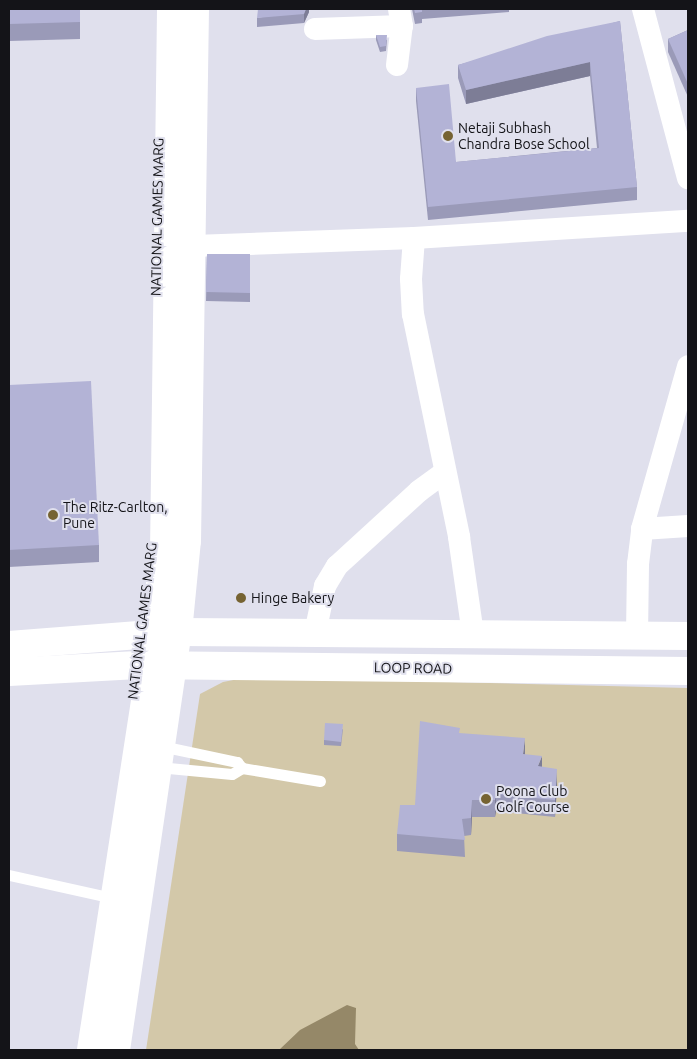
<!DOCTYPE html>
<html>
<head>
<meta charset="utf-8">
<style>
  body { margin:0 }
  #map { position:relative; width:697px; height:1059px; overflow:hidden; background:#e0e0ed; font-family:Ubuntu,sans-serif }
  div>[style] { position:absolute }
  .green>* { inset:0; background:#d3c8a9 }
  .water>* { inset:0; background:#958868 }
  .lane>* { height:11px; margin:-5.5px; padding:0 5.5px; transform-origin:5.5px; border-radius:5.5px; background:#fff }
  .street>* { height:22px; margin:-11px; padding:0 11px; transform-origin:11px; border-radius:11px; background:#fff }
  .secondary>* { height:28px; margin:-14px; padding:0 14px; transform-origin:14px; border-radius:14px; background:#fff }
  .primary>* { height:28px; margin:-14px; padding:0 14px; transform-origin:14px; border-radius:14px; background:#fff }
  .wall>* { inset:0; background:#9a9ab8 }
  .shaded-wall>* { inset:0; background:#7d7d96 }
  .building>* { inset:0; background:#b3b3d6 }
  .dots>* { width:14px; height:14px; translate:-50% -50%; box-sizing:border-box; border:2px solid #e0e0ed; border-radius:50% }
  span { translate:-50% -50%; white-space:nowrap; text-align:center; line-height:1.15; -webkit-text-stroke:4px #e0e0ed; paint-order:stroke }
  .poi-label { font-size:14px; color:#141418 }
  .left { translate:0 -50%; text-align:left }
  .street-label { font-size:14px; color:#141418 }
  .frame { position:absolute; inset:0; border:10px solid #141418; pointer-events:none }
</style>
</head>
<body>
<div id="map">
  <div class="green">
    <i style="clip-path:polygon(249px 677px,688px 688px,688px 1050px,146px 1050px,200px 694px,223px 682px)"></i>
  </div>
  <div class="water">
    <i style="clip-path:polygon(347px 1005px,356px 1008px,355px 1044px,359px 1050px,279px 1050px,300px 1030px)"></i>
  </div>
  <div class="lane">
    <i style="left:161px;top:746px;width:78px;rotate:11.9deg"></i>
    <i style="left:237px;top:762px;width:8px;rotate:50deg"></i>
    <i style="left:242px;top:768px;width:79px;rotate:9.5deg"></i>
    <i style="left:158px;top:767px;width:74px;rotate:5.4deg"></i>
    <i style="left:232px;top:774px;width:12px;rotate:-31deg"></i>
    <i style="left:9px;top:875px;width:97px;rotate:12.5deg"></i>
  </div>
  <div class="street">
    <i style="left:643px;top:9px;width:175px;rotate:75.1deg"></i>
    <i style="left:315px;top:29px;width:87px;rotate:-2deg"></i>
    <i style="left:397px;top:65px;width:39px;rotate:-83deg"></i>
    <i style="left:402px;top:26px;width:17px;rotate:-100deg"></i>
    <i style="left:414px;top:238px;width:41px;rotate:94.2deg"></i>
    <i style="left:411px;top:279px;width:35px;rotate:87deg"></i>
    <i style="left:413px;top:314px;width:228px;rotate:78.3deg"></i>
    <i style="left:459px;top:537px;width:98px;rotate:81.8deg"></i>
    <i style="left:194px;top:246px;width:220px;rotate:-2.1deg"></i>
    <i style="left:414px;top:238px;width:275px;rotate:-3.6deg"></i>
    <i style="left:642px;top:529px;width:46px;rotate:-3.7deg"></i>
    <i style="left:315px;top:633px;width:48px;rotate:-78deg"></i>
    <i style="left:325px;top:586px;width:23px;rotate:-59deg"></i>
    <i style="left:337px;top:566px;width:111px;rotate:-42.4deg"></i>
    <i style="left:419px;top:491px;width:32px;rotate:-36deg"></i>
    <i style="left:637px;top:636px;width:72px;rotate:-89.2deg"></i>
    <i style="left:638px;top:564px;width:35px;rotate:-83deg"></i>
    <i style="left:642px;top:529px;width:169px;rotate:-74.2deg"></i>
  </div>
  <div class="secondary">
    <i style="left:9px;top:645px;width:169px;rotate:-4.4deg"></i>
    <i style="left:178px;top:632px;width:510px;rotate:0.45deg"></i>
    <i style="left:9px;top:672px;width:129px;rotate:-3.1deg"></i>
    <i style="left:138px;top:665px;width:550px;rotate:0.63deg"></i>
  </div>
  <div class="primary">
    <i style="left:91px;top:1050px;width:359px;rotate:-81.2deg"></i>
    <i style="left:146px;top:695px;width:143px;rotate:-82.8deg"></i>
    <i style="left:164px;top:553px;width:544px;rotate:-89.26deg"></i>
    <i style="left:116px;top:1050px;width:423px;rotate:-81.6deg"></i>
    <i style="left:178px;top:632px;width:91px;rotate:-84.4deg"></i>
    <i style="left:187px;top:541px;width:532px;rotate:-89.14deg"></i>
  </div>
  <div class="wall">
    <i style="clip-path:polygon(9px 9px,80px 9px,80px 39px,9px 41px)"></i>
    <i style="clip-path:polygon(309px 9px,309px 12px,304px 23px,257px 27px,257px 18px)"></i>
    <i style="clip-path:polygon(412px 9px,509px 9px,509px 12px,422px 19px,422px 23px,415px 24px)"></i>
    <i style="clip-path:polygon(620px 21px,637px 187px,637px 200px,428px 220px,416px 101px,416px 88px,456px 162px,597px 148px,590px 76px,466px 104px,458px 78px,458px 65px)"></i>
    <i style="clip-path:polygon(688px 30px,688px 97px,668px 52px,668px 39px)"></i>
    <i style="clip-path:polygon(376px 35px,387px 40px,386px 51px,380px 52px,376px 40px)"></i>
    <i style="clip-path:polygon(207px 254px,250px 254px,250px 302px,206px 301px)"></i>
    <i style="clip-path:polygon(9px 385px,99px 545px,99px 562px,9px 567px)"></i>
    <i style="clip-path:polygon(343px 729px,341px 746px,324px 745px,324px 740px)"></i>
    <i style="clip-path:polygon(460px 734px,525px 755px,542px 767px,557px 786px,555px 817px,496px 811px,495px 817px,472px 817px,471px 835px,464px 836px,465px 857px,397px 851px,397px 834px)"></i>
  </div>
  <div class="shaded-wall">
    <i style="clip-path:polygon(306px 9px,309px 9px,309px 12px,304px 23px,304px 14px)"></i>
    <i style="clip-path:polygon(590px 62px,590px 76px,466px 104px,466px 90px)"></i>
    <i style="clip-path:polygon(525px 738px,525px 755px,523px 754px)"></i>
    <i style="clip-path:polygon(542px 756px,542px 773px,538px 766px)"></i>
    <i style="clip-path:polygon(557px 769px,557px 786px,555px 817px,555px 800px)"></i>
    <i style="clip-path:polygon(496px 794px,496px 811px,495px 817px,495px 800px)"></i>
    <i style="clip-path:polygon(472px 800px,472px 817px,471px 835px,471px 818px)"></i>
  </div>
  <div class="building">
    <i style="clip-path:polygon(9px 9px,80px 9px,80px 22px,9px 24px)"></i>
    <i style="clip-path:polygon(258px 9px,306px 9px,304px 14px,257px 18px)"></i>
    <i style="clip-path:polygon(414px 9px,422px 9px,422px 12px,415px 13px)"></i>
    <i style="clip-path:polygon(620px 21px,637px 187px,428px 207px,416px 88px,449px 84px,456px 162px,599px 148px,590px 62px,466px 90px,458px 65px,547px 36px)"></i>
    <i style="clip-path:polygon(688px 30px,688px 84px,668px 39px)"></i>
    <i style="clip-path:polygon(376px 35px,387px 35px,386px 46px,380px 47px)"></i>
    <i style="clip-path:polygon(207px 254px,250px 254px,250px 293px,206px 292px)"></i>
    <i style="clip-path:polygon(91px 381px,99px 545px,9px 550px,9px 385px)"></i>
    <i style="clip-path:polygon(420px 721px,460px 728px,459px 733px,525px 738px,523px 754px,542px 756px,538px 766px,557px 769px,555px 800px,496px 794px,495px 800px,472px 800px,471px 818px,462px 819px,465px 840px,397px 834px,400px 805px,415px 805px)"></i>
    <i style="clip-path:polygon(325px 723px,343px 724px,341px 742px,324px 740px)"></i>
  </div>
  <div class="dots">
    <i style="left:448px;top:136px;background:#766332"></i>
    <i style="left:53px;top:515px;background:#766332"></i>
    <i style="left:241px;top:598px;background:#766332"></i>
    <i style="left:486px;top:799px;background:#766332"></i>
  </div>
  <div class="poi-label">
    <span class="left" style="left:458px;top:136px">Netaji Subhash<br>Chandra Bose School</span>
    <span class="left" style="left:63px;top:515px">The Ritz-Carlton,<br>Pune</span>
    <span class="left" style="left:251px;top:598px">Hinge Bakery</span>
    <span class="left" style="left:496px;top:799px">Poona Club<br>Golf Course</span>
  </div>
  <div class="street-label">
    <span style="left:157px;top:217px;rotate:-89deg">NATIONAL GAMES MARG</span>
    <span style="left:142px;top:621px;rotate:-83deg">NATIONAL GAMES MARG</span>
    <span style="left:413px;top:668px;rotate:1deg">LOOP ROAD</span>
  </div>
  <div class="frame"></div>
</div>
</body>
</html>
